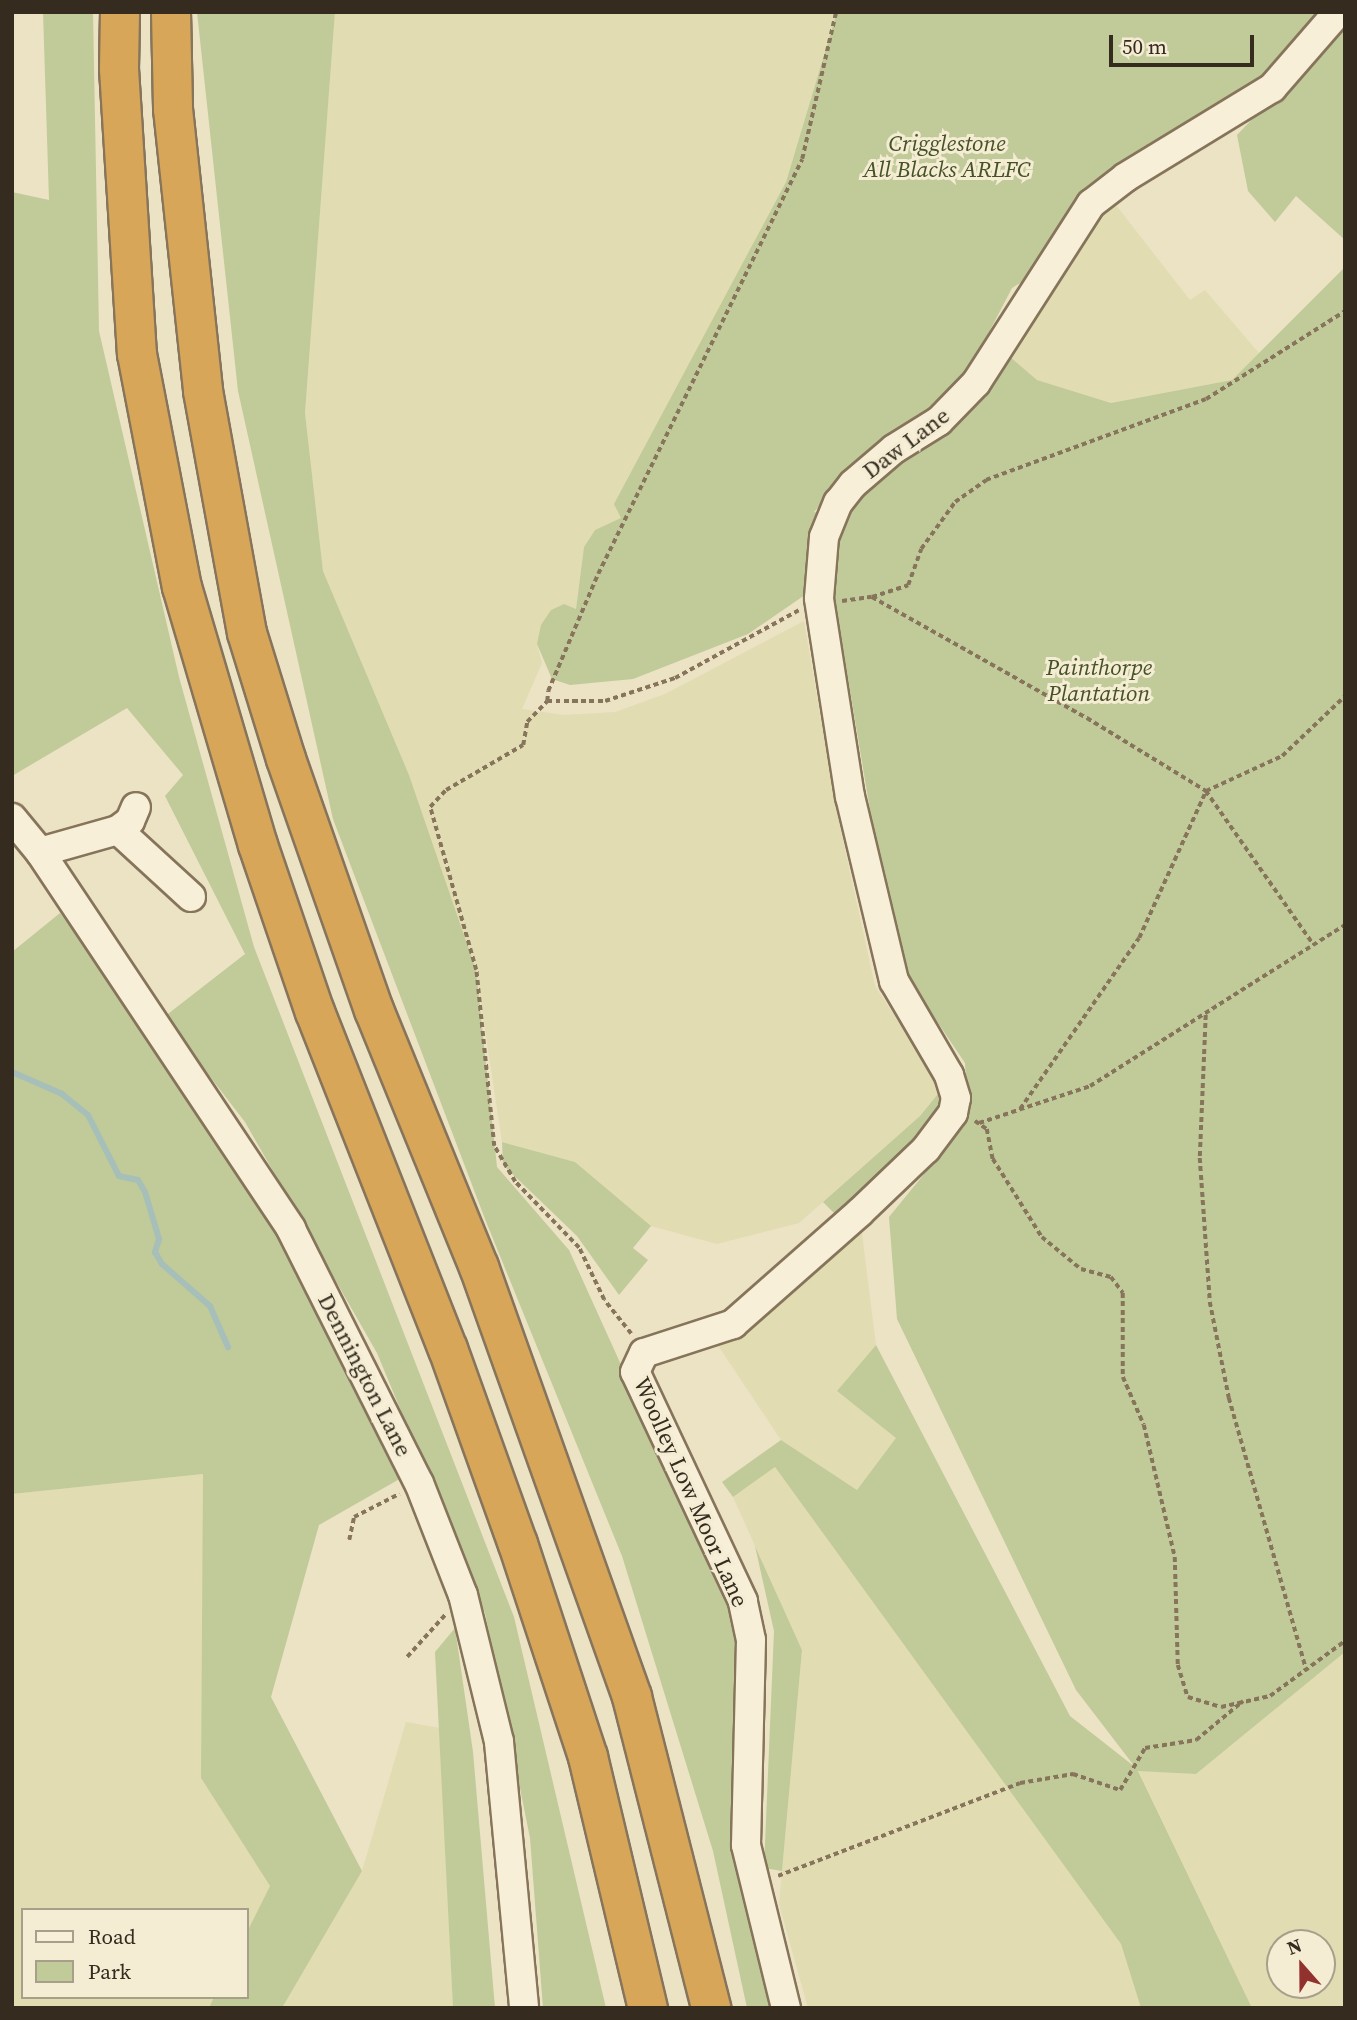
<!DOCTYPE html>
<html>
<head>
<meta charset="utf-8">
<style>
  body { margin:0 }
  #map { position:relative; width:1357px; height:2020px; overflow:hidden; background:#ece2c4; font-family:"Source Serif 4",serif }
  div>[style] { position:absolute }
  .farmland>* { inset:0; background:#e1dcb2 }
  .green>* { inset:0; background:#c1ca99 }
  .stream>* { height:6px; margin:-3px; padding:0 3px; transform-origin:3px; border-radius:3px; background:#a6bfb9 }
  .path>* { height:3.5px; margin-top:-1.75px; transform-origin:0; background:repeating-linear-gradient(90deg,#86745b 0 5px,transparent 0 8.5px) }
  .roads { filter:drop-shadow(2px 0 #86745b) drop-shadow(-2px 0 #86745b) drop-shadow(0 2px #86745b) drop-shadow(0 -2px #86745b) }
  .minor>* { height:28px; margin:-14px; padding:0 14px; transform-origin:14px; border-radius:14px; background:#f7efd7 }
  .highway>* { height:38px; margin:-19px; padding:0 19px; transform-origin:19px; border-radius:19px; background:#d7a659 }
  span { translate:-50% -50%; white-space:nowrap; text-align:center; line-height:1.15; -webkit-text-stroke:6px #f4ecd3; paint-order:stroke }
  .park-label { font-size:23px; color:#455226; font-style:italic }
  .street-label { font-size:23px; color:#362b1f }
  .frame { position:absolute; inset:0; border:14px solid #362b1f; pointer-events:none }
  .legend { position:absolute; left:21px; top:1908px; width:228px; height:91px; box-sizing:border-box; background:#f4ecd3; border:2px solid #a89f8b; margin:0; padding:9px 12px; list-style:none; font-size:21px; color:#362b1f }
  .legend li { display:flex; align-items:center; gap:14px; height:35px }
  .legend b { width:35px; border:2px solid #a89f8b }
  .north { position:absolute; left:1266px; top:1929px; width:70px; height:70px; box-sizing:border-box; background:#f4ecd3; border:2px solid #a89f8b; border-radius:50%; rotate:339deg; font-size:19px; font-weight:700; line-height:28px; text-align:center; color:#362b1f }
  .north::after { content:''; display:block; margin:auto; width:24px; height:32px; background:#92322e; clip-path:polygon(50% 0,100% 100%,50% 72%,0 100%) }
  .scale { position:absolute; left:1109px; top:35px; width:145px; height:32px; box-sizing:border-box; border:4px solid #362b1f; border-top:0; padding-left:9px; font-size:21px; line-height:24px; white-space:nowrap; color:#362b1f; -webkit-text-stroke:5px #f4ecd3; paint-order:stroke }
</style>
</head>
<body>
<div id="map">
  <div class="farmland">
    <i style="clip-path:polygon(335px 12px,837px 12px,786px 182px,706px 333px,622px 518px,595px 530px,584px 547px,576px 609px,564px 604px,551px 610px,537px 644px,542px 663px,522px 709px,564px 715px,615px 712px,665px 694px,804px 621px,837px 813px,875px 986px,942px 1089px,920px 1116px,799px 1223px,717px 1244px,651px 1226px,575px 1162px,502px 1142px,476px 970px,409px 775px,323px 571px,305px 413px)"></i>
    <i style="clip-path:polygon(1112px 200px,1190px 300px,1205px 290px,1259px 353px,1232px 380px,1111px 403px,1037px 380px,1009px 356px,1074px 237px)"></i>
    <i style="clip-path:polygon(861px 1226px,876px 1345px,837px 1391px,897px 1438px,857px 1490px,781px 1440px,717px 1344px)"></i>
    <i style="clip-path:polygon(775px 1467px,1121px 1944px,1141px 2008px,808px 2008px,779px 1904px,802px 1650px,733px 1497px)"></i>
    <i style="clip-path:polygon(204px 1474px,201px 1778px,270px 1886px,247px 1932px,247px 1910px,23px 1910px,23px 1997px,214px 1997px,209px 2008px,12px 2008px,12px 1494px)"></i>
    <i style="clip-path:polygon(evenodd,1345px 1652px,1345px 2008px,1252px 2008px,1138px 1770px,1196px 1774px,1345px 1652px,1280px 1943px,1322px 1943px,1322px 1985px,1280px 1985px,1280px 1943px)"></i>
    <i style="clip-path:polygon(406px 1722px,440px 1728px,453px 2008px,282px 2008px,362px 1871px)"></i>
  </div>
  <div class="green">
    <i style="clip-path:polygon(43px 12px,93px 12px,99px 331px,179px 677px,254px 947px,514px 1617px,606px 2008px,543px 2008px,530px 1838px,485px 1613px,377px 1353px,245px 1122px,164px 1017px,245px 954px,165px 796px,183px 775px,127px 708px,12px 776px,12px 192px,49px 200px)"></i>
    <i style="clip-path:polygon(197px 12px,335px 12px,305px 413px,323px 571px,409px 775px,476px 970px,497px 1167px,569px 1250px,739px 1625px,738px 1847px,778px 2008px,747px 2008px,713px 1851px,622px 1556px,485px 1219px,333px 819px,238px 391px)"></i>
    <i style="clip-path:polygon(837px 12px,1338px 12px,1293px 66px,1126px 177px,1051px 264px,1012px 288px,975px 359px,949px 394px,856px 464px,814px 512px,847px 518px,866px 486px,979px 401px,1009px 356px,1037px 380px,1111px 403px,1232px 380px,1345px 267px,1345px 1652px,1196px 1774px,1138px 1771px,1252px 2008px,1141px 2008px,1121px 1944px,775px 1467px,733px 1497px,722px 1482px,781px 1440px,857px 1490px,896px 1438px,837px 1391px,876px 1345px,1070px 1716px,1135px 1767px,1076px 1690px,897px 1319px,889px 1217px,969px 1119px,965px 1063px,895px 959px,831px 577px,748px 634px,633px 679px,570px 685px,552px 679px,537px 644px,541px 625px,551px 610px,564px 604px,576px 609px,584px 547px,595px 530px,621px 518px,614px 504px,786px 182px)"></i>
    <i style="clip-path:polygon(1345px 22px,1345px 240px,1296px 196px,1275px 222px,1248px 191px,1237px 135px)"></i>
    <i style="clip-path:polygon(60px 913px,130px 1006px,283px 1234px,403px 1477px,319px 1525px,271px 1697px,362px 1871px,282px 2008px,209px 2008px,214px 1997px,247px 1997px,247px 1932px,270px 1886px,201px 1778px,203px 1474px,12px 1494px,12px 952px)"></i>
    <i style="clip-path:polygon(942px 1089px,946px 1108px,839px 1218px,823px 1202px,920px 1116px)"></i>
    <i style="clip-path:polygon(502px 1142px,575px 1162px,651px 1226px,633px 1248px,648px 1260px,619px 1295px,577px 1236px,503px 1165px)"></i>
    <i style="clip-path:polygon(755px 1546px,802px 1650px,782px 1871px,764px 1868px,774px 1631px)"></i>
    <i style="clip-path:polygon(455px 1628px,473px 1752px,495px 2008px,453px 2008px,435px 1652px)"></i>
  </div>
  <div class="stream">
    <i style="left:12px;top:1072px;width:55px;rotate:23.7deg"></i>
    <i style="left:62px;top:1094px;width:33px;rotate:39deg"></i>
    <i style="left:88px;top:1115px;width:68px;rotate:63.1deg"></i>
    <i style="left:119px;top:1176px;width:19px;rotate:12deg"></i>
    <i style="left:138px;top:1180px;width:14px;rotate:60deg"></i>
    <i style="left:145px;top:1192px;width:49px;rotate:73.4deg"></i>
    <i style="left:159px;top:1239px;width:14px;rotate:107deg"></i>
    <i style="left:155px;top:1252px;width:14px;rotate:60deg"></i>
    <i style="left:162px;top:1264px;width:64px;rotate:41.2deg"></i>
    <i style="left:210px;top:1306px;width:45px;rotate:66.3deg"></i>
  </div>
  <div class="path">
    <i style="left:872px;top:597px;width:247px;rotate:29.4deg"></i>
    <i style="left:1087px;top:718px;width:140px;rotate:31.5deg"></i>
    <i style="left:1206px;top:791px;width:187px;rotate:55deg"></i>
    <i style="left:842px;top:601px;width:30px;rotate:-8deg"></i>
    <i style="left:872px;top:597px;width:38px;rotate:-18deg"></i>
    <i style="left:908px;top:585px;width:38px;rotate:-70deg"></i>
    <i style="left:921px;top:549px;width:58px;rotate:-54.1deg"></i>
    <i style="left:955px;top:502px;width:38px;rotate:-35deg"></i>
    <i style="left:986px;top:480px;width:234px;rotate:-20.2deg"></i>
    <i style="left:1206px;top:399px;width:165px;rotate:-32.3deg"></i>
    <i style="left:547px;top:701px;width:10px;rotate:-84deg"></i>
    <i style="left:548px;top:691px;width:127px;rotate:-66.9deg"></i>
    <i style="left:598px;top:574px;width:462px;rotate:-63.8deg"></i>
    <i style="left:802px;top:159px;width:151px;rotate:-77deg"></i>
    <i style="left:1206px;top:1015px;width:143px;rotate:92.4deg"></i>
    <i style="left:1200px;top:1158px;width:144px;rotate:86deg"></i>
    <i style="left:1210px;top:1302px;width:98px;rotate:78.8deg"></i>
    <i style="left:1229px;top:1398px;width:284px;rotate:74.1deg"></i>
    <i style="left:1020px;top:1109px;width:208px;rotate:-55.2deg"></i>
    <i style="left:1139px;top:938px;width:162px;rotate:-65.5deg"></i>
    <i style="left:1206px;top:791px;width:84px;rotate:-24.7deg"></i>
    <i style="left:1282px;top:756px;width:87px;rotate:-43.6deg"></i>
    <i style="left:975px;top:1121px;width:14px;rotate:34deg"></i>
    <i style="left:987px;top:1129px;width:31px;rotate:79deg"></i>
    <i style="left:993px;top:1159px;width:92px;rotate:57.9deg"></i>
    <i style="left:1042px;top:1237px;width:50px;rotate:39.4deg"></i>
    <i style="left:1081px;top:1269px;width:31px;rotate:15deg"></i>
    <i style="left:1111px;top:1277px;width:20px;rotate:53deg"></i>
    <i style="left:1123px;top:1293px;width:84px;rotate:90deg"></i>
    <i style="left:1123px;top:1377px;width:52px;rotate:66.4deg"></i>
    <i style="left:1144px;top:1425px;width:136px;rotate:76.8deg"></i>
    <i style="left:1175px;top:1557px;width:108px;rotate:88.4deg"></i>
    <i style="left:1178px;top:1665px;width:34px;rotate:73deg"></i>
    <i style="left:1188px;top:1697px;width:34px;rotate:17deg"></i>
    <i style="left:1221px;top:1707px;width:50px;rotate:-12.7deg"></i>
    <i style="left:1270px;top:1696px;width:93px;rotate:-36.3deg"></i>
    <i style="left:979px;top:1123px;width:117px;rotate:-18.4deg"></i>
    <i style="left:1090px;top:1086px;width:302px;rotate:-32.3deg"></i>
    <i style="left:631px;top:1334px;width:43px;rotate:-128.5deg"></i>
    <i style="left:604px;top:1300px;width:58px;rotate:-115.7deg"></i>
    <i style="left:579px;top:1248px;width:92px;rotate:-134.1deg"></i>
    <i style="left:515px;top:1182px;width:42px;rotate:-120.3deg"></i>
    <i style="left:494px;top:1146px;width:177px;rotate:-95.8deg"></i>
    <i style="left:476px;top:970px;width:169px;rotate:-105.8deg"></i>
    <i style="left:430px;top:807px;width:23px;rotate:-47deg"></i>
    <i style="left:446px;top:790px;width:89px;rotate:-30.3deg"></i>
    <i style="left:523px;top:745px;width:23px;rotate:-80deg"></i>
    <i style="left:527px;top:722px;width:29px;rotate:-46deg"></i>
    <i style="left:547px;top:701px;width:58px"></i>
    <i style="left:605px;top:701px;width:74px;rotate:-18.2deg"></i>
    <i style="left:675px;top:678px;width:141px;rotate:-28.7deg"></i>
    <i style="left:349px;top:1540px;width:24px;rotate:-78deg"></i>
    <i style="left:354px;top:1517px;width:51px;rotate:-27.1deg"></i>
    <i style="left:407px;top:1657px;width:57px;rotate:-47.9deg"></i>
    <i style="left:778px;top:1876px;width:259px;rotate:-21deg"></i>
    <i style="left:1020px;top:1783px;width:54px;rotate:-9.6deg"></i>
    <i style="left:1073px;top:1774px;width:50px;rotate:18.8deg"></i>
    <i style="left:1120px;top:1790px;width:49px;rotate:-59.2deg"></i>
    <i style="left:1145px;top:1748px;width:52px;rotate:-8.9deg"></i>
    <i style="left:1196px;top:1740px;width:61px;rotate:-39.7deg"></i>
  </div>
  <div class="roads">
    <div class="minor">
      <i style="left:12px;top:818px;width:44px;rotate:50.5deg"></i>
      <i style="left:40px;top:852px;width:453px;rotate:56.3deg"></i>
      <i style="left:291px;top:1229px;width:284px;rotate:63.3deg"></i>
      <i style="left:419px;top:1483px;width:120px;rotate:68.6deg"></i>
      <i style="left:463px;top:1595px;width:151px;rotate:76.2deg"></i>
      <i style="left:499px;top:1742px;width:267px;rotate:84.6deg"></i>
      <i style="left:118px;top:830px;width:99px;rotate:42.5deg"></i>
      <i style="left:40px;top:852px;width:81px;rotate:-15.8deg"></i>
      <i style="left:118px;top:830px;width:15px;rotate:-37deg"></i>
      <i style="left:130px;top:821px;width:15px;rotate:-67deg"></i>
      <i style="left:786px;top:2008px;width:168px;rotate:-103.8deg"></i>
      <i style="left:746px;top:1845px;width:205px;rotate:-88.6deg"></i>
      <i style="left:751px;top:1640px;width:40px;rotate:-102deg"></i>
      <i style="left:743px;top:1601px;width:253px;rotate:-115.2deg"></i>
      <i style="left:635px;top:1372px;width:21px;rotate:-65deg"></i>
      <i style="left:644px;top:1353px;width:94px;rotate:-18deg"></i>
      <i style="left:733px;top:1324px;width:168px;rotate:-41.4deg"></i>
      <i style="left:859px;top:1213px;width:93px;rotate:-43.7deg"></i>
      <i style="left:926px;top:1149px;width:45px;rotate:-53.1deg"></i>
      <i style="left:953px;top:1113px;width:15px;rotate:-79deg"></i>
      <i style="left:956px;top:1098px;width:24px;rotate:-107deg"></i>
      <i style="left:949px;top:1075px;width:109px;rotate:-120.3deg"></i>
      <i style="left:894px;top:981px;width:189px;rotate:-103.4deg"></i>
      <i style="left:850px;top:797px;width:201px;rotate:-98.9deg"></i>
      <i style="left:819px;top:598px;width:61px;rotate:-85.3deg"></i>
      <i style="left:824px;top:537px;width:37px;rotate:-68deg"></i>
      <i style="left:838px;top:503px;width:24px;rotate:-52deg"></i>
      <i style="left:853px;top:484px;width:54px;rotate:-40.5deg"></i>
      <i style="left:894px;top:449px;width:53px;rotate:-31.9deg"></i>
      <i style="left:939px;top:421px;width:53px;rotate:-45.8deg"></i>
      <i style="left:976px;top:383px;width:213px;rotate:-57.3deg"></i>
      <i style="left:1091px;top:204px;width:44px;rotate:-37.6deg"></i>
      <i style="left:1126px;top:177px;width:171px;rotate:-31.4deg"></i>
      <i style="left:1272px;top:88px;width:101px;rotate:-49deg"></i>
    </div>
    <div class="highway">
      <i style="left:120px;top:12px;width:57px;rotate:91deg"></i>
      <i style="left:119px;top:69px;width:286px;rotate:86.4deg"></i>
      <i style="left:137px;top:354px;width:237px;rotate:79.1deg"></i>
      <i style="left:182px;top:587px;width:269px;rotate:73.6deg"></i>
      <i style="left:258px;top:845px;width:176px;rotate:71.2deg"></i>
      <i style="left:315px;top:1012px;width:362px;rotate:68.5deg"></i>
      <i style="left:448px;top:1349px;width:207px;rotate:70.3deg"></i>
      <i style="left:518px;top:1544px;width:224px;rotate:71.8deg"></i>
      <i style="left:588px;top:1757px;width:258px;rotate:76.6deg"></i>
      <i style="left:171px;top:12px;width:97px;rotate:88.8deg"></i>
      <i style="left:173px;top:109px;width:284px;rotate:83.9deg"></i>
      <i style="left:203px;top:391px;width:246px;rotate:79.7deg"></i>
      <i style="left:247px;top:633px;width:132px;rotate:72.8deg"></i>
      <i style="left:286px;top:759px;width:266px;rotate:70.7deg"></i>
      <i style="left:374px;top:1010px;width:278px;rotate:67.8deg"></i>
      <i style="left:479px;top:1267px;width:456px;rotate:70.4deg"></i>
      <i style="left:632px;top:1697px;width:321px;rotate:75.7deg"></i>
    </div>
  </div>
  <div class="park-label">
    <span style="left:947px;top:156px">Crigglestone<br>All Blacks ARLFC</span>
    <span style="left:1099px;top:680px">Painthorpe<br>Plantation</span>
  </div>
  <div class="street-label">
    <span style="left:906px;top:443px;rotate:-37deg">Daw Lane</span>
    <span style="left:365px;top:1375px;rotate:63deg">Dennington Lane</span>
    <span style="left:691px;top:1492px;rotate:66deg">Woolley Low Moor Lane</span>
  </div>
  <div class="frame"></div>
  <ul class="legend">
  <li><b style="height:9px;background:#f7efd7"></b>Road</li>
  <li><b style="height:19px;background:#c1ca99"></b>Park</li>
  </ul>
  <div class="north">N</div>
  <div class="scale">50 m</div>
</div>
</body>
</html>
